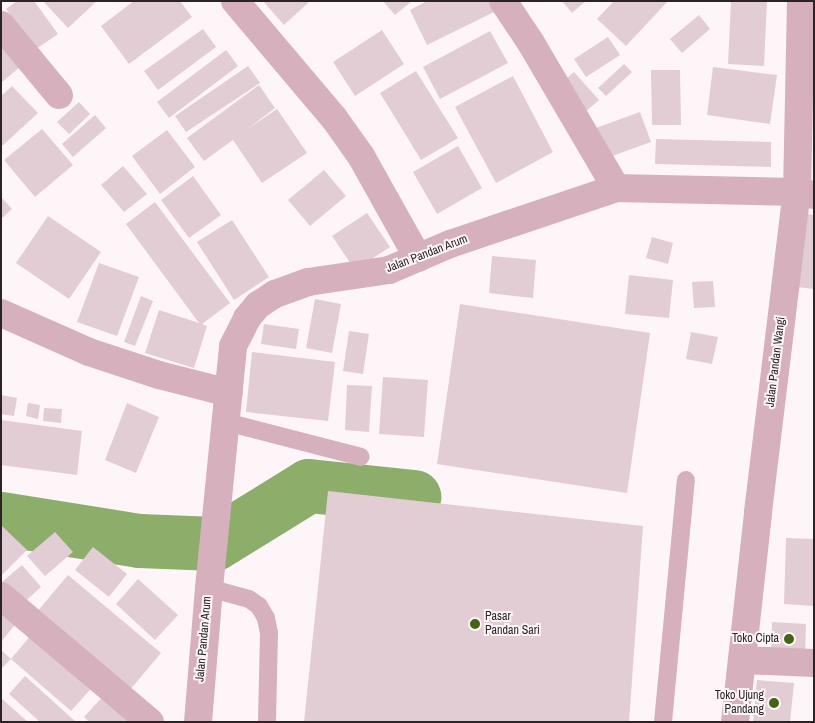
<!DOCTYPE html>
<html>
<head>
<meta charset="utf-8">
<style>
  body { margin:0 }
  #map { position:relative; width:815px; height:723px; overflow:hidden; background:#fef5f8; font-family:"Archivo Narrow",sans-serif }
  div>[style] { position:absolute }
  .river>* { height:54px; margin:-27px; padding:0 27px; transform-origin:27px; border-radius:27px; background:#8cae6a }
  .building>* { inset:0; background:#e2cdd4 }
  .lane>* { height:18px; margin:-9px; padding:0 9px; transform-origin:9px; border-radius:9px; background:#d6b1bd }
  .street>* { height:28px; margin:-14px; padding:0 14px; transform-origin:14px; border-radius:14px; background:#d6b1bd }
  .dots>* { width:14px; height:14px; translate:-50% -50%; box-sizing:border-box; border:2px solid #fef5f8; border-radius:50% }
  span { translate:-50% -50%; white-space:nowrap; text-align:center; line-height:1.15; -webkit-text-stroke:4px #fef5f8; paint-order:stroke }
  .street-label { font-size:12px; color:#2b2426 }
  .poi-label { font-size:12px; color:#2b2426 }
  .left { translate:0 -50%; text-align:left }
  .right { translate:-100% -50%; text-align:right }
  .frame { position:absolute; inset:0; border:2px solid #2b2426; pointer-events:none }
</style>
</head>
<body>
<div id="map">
  <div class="river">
    <i style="left:1px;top:519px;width:141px;rotate:9deg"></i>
    <i style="left:140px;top:541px;width:75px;rotate:2.3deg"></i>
    <i style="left:215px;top:544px;width:110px;rotate:-31.7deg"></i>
    <i style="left:309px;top:486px;width:106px;rotate:6deg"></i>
  </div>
  <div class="building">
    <i style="clip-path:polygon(17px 1px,34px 1px,58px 34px,36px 49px,6px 9px)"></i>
    <i style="clip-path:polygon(43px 1px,97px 1px,68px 28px)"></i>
    <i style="clip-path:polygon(134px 1px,180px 1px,192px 17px,129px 64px,101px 26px)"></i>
    <i style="clip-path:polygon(263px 1px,310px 1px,284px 25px)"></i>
    <i style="clip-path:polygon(383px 1px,412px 1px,395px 15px)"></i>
    <i style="clip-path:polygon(427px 1px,489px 1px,494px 12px,427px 45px,410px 10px)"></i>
    <i style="clip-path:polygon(562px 1px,586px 1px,572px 13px)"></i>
    <i style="clip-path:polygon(614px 1px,668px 1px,626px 46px,597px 19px)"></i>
    <i style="clip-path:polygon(731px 1px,767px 1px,764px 66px,728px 64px)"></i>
    <i style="clip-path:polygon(699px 15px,710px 29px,682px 53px,670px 39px)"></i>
    <i style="clip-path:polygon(203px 29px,216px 47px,158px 90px,144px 71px)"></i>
    <i style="clip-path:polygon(382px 30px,404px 64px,355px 96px,333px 62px)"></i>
    <i style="clip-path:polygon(1px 31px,27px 61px,1px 83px)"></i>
    <i style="clip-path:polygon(490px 31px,508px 63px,440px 99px,423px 67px)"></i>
    <i style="clip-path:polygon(608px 37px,620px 55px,586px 77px,574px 59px)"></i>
    <i style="clip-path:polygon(226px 50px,238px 66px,169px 118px,157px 102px)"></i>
    <i style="clip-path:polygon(624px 64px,632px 72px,606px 96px,598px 88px)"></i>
    <i style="clip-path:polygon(248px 66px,260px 83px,186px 132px,175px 116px)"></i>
    <i style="clip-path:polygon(713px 67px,777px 75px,770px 124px,707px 115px)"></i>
    <i style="clip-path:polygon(651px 70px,680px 70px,681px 125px,652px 125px)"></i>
    <i style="clip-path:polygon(416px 71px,458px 138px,421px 160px,380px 93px)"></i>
    <i style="clip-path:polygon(574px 72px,599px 100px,584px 113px,559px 85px)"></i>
    <i style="clip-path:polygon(513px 76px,553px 152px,496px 183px,455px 107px)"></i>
    <i style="clip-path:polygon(259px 85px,275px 108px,246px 130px,277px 109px,307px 153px,262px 183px,233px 140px,204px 161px,187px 138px)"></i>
    <i style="clip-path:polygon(12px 86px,38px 113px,1px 147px,1px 96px)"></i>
    <i style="clip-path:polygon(79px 102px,90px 114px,69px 134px,57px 122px)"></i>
    <i style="clip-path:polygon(640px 112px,651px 142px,604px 159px,593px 129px)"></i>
    <i style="clip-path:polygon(95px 115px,106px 128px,73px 157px,62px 144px)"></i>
    <i style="clip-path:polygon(42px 129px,73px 165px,35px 197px,4px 160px)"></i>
    <i style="clip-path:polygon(167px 130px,195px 167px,160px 194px,132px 156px)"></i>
    <i style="clip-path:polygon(656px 139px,771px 142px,771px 167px,655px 164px)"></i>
    <i style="clip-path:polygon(458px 146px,482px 188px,437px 214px,413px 172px)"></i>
    <i style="clip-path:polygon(123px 166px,147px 194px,124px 212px,101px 185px)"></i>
    <i style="clip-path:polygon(324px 170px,346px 196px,310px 226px,288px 200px)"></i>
    <i style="clip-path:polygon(193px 176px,221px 215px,189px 238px,161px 200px)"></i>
    <i style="clip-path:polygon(1px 197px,12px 209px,1px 219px)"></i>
    <i style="clip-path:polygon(155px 202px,230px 303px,202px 324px,207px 326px,194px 368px,145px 353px,159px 310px,199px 323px,126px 224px)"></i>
    <i style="clip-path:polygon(367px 213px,390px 247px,355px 270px,332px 236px)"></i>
    <i style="clip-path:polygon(807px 214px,814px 215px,814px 289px,797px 287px)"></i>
    <i style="clip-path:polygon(48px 216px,101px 252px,69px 299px,16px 263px)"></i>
    <i style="clip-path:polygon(232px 220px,269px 277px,234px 300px,197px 242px)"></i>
    <i style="clip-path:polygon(652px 237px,673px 243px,668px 264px,646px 258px)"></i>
    <i style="clip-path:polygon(492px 256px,536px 260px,533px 298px,489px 293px)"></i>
    <i style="clip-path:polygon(99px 263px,139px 277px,117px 336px,77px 322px)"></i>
    <i style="clip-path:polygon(629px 275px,673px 280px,669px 318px,625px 314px)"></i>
    <i style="clip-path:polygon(713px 281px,715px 307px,694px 308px,692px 282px)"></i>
    <i style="clip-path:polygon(141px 296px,153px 301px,135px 346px,124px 342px)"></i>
    <i style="clip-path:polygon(315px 299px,341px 304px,332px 353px,306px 348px)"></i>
    <i style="clip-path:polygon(460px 304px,650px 333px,627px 493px,437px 464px)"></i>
    <i style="clip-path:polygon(264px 324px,299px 329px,296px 349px,261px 344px)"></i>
    <i style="clip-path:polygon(349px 331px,369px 334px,363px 374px,343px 371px)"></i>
    <i style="clip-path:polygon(691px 332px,718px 337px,712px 364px,686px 359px)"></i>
    <i style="clip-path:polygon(252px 352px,335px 362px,328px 421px,246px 412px)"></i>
    <i style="clip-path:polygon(383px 377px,428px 380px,424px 437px,379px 434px)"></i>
    <i style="clip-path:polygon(347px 385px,372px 386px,369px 432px,345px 430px)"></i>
    <i style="clip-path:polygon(1px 395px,17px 398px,14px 416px,1px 414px)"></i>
    <i style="clip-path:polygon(28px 403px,40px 405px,38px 419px,26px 416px)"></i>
    <i style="clip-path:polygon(127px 403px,159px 417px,136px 473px,105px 460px)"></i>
    <i style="clip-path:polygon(44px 408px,62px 409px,61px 423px,43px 421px)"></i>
    <i style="clip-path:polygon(1px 420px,82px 431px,77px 475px,1px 465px)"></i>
    <i style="clip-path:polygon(328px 491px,643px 526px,629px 722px,304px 722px)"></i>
    <i style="clip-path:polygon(1px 525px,27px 550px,1px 576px)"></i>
    <i style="clip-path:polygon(55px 532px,73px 552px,45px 576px,27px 556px)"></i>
    <i style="clip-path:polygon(786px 538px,814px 539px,814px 606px,784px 604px)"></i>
    <i style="clip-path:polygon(93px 547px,127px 574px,109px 597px,75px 570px)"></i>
    <i style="clip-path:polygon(22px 565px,41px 587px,21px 605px,2px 582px)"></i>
    <i style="clip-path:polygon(68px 575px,161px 653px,129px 691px,36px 613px)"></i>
    <i style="clip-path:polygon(138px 579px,178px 615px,155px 640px,116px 604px)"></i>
    <i style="clip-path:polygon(1px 599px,22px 616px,1px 642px)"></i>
    <i style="clip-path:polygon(772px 622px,806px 624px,805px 655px,771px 654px)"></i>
    <i style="clip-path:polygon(36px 629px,97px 682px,71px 711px,11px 659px)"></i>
    <i style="clip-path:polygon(1px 650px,11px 659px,1px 669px)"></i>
    <i style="clip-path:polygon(25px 676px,76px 722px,40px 722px,9px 694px)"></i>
    <i style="clip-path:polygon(757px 680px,794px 683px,790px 722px,753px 722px)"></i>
    <i style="clip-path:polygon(105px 694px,136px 722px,89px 722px,84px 717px)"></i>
    <i style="clip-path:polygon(1px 698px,28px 722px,1px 722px)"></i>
  </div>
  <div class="lane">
    <i style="left:226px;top:422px;width:139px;rotate:14.5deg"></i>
    <i style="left:209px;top:588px;width:41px;rotate:15.4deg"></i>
    <i style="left:249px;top:599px;width:12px;rotate:35deg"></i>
    <i style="left:259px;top:606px;width:14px;rotate:60deg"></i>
    <i style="left:266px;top:618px;width:15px;rotate:79deg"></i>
    <i style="left:269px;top:633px;width:89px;rotate:91.3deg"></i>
    <i style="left:663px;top:722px;width:243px;rotate:-84.6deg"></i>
  </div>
  <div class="street">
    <i style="left:235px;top:1px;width:153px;rotate:49.8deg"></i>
    <i style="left:334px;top:118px;width:47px;rotate:54.6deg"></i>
    <i style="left:361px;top:156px;width:117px;rotate:60.8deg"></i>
    <i style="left:503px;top:1px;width:50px;rotate:56.3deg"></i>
    <i style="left:531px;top:43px;width:168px;rotate:59.6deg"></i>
    <i style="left:1px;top:25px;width:91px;rotate:50.4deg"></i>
    <i style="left:1px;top:313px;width:96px;rotate:23.9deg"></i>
    <i style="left:89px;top:352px;width:74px;rotate:18.2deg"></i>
    <i style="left:159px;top:375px;width:72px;rotate:14.4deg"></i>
    <i style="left:1px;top:596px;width:195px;rotate:40.2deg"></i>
    <i style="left:742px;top:660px;width:72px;rotate:2.4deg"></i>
    <i style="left:198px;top:722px;width:134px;rotate:-85.3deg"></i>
    <i style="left:209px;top:588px;width:243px;rotate:-84.3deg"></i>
    <i style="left:233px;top:346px;width:31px;rotate:-63deg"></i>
    <i style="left:247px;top:318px;width:17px;rotate:-50deg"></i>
    <i style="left:258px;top:305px;width:20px;rotate:-33deg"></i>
    <i style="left:275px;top:294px;width:35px;rotate:-20deg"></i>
    <i style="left:308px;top:282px;width:82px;rotate:-8.4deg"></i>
    <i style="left:389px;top:270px;width:66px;rotate:-23.1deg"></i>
    <i style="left:450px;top:244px;width:175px;rotate:-18.6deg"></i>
    <i style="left:616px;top:188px;width:181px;rotate:1.3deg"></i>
    <i style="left:797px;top:192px;width:17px;rotate:10deg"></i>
    <i style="left:735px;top:722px;width:211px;rotate:-83.7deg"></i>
    <i style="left:758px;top:512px;width:322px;rotate:-83.1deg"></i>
    <i style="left:797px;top:192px;width:191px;rotate:-88.8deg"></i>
  </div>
  <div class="dots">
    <i style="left:475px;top:624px;background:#426318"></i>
    <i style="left:789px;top:639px;background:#426318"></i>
    <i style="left:774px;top:703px;background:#426318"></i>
  </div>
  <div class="street-label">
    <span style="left:427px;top:254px;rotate:-21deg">Jalan Pandan Arum</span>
    <span style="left:776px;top:362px;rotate:-83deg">Jalan Pandan Wangi</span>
    <span style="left:204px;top:639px;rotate:-85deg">Jalan Pandan Arum</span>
  </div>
  <div class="poi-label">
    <span class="left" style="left:485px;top:624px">Pasar<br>Pandan Sari</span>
    <span class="right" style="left:779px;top:639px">Toko Cipta</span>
    <span class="right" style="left:764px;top:703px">Toko Ujung<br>Pandang</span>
  </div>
  <div class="frame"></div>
</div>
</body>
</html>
